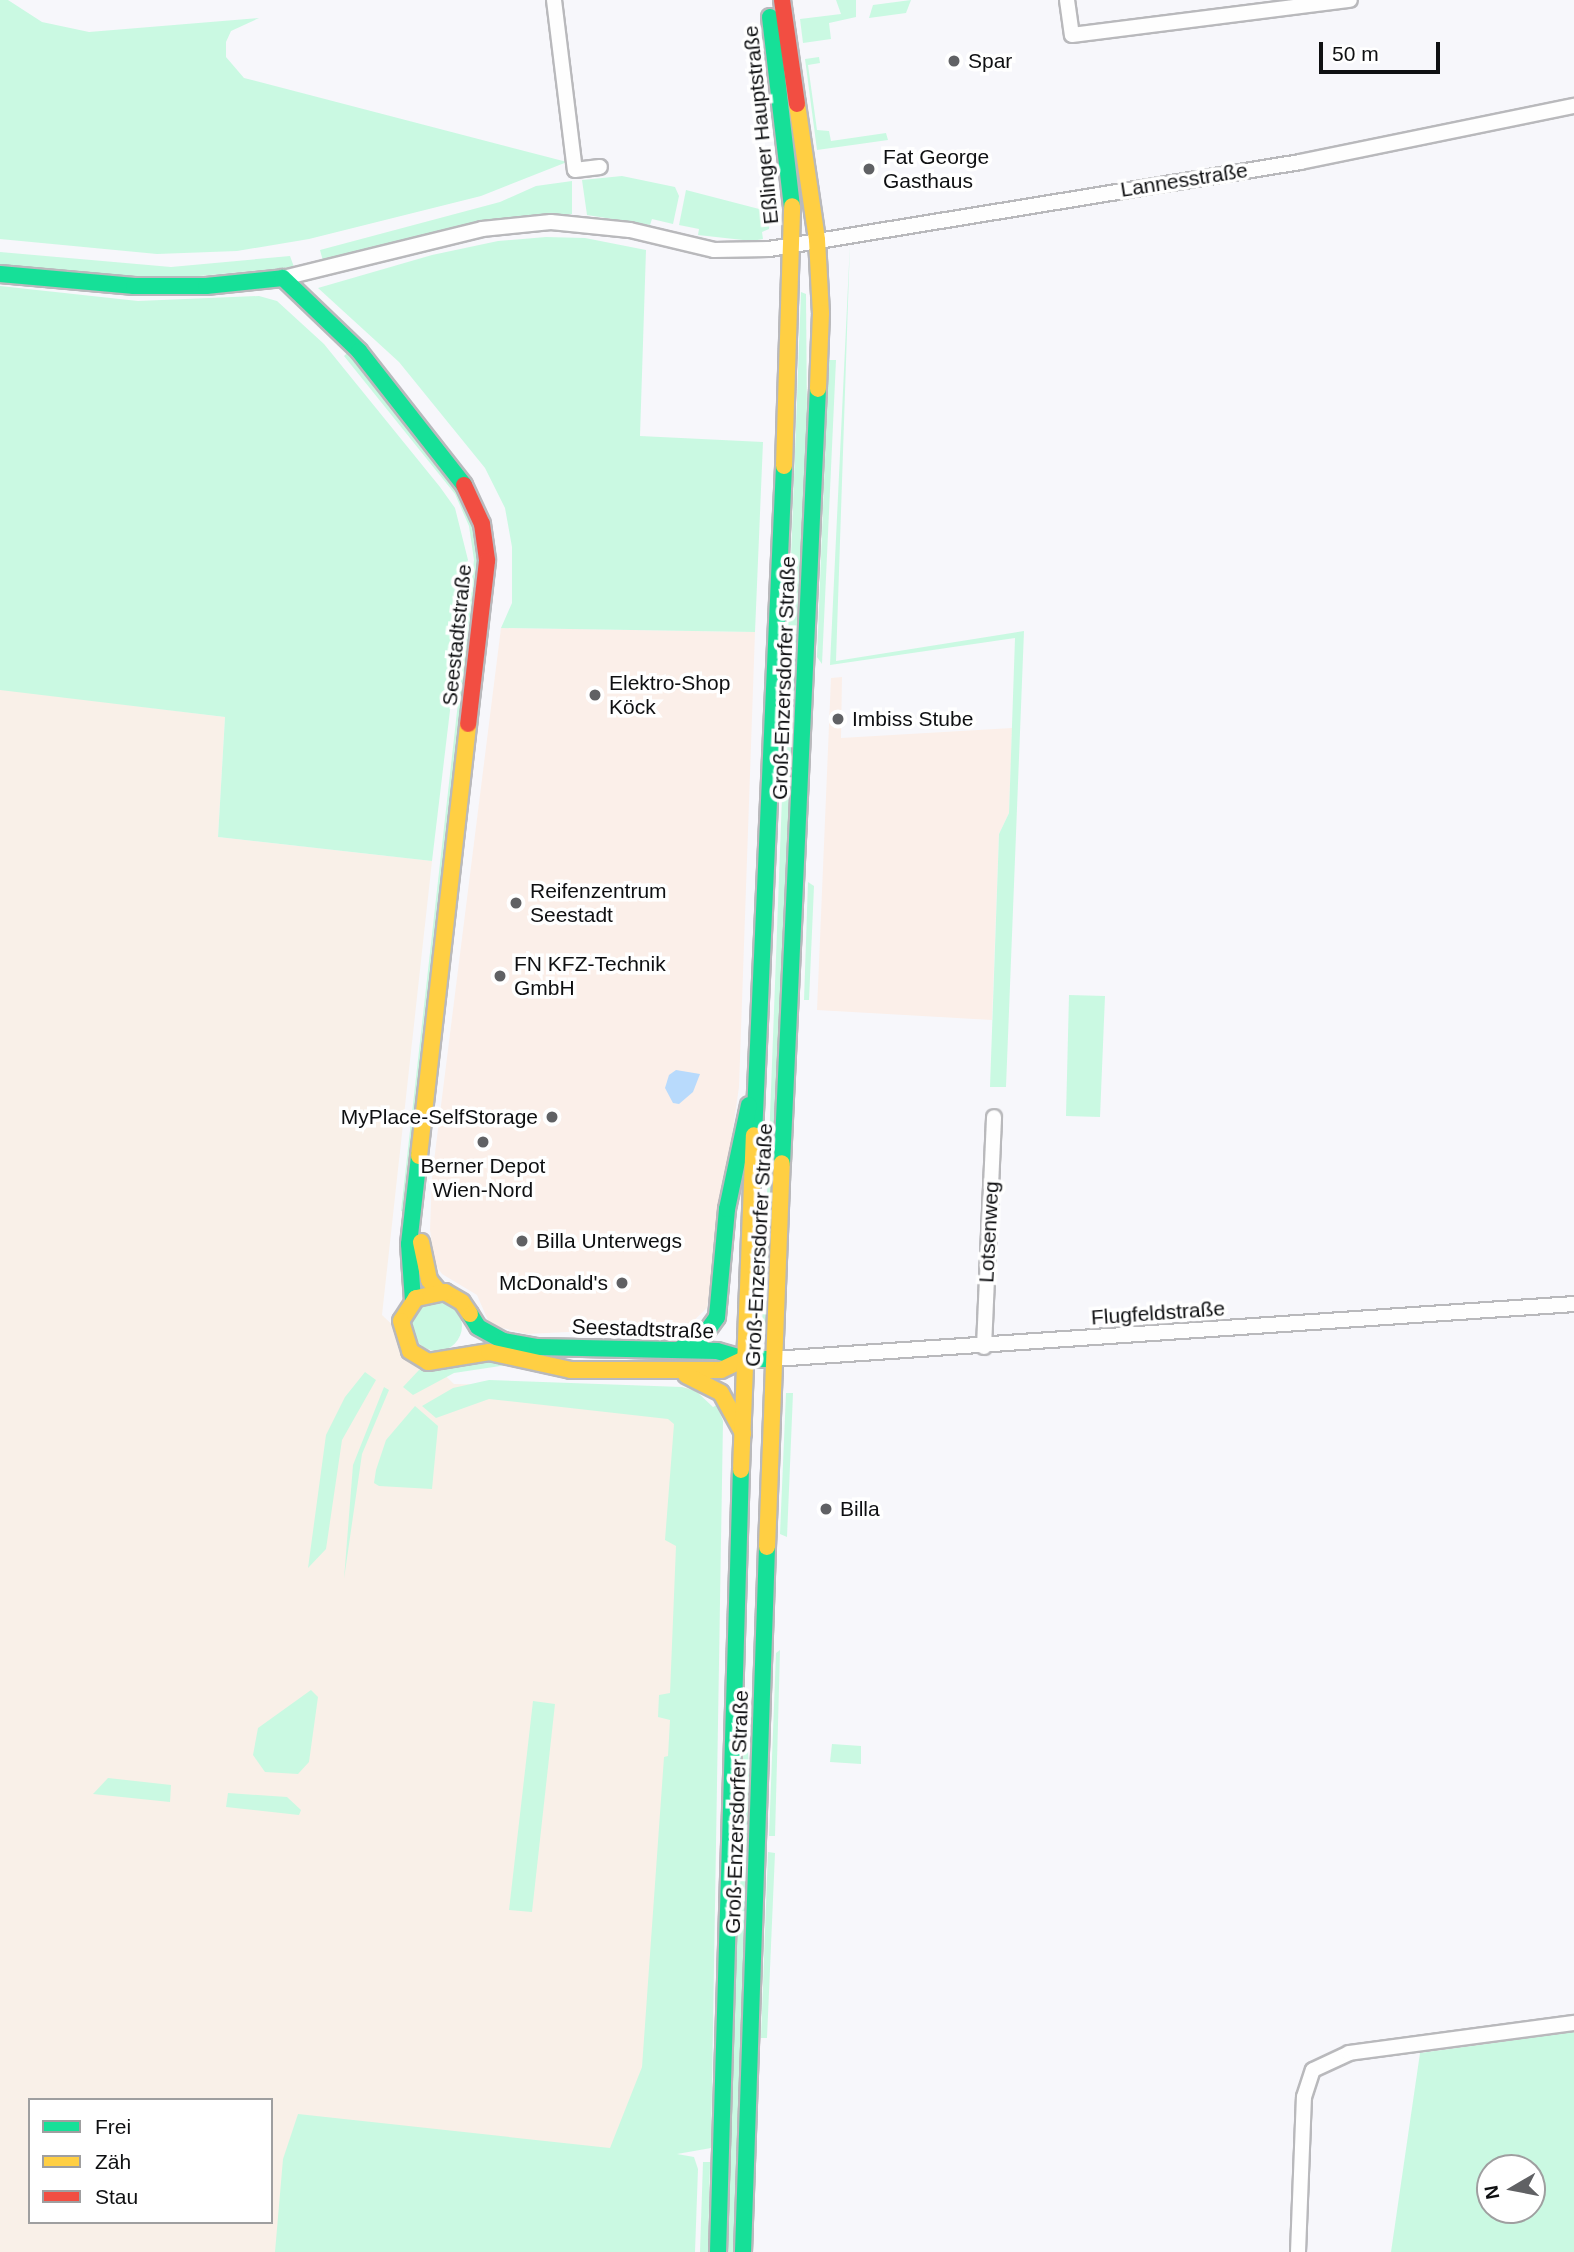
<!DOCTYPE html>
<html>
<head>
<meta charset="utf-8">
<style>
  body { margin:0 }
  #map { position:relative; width:1574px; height:2252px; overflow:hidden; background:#f7f7fb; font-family:Helvetica,sans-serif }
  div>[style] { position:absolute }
  .commercial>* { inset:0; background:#fbefe9 }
  .industrial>* { inset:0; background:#f9f0e8 }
  .green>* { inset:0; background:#caf9e2 }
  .round { border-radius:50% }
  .water>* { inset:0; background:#b8dafc }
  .roads { filter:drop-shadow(2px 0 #b9b9bc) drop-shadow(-2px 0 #b9b9bc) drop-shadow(0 2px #b9b9bc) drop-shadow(0 -2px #b9b9bc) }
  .street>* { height:14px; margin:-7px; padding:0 7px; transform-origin:7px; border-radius:7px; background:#fefefe }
  .fast>* { height:16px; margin:-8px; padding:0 8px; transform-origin:8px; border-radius:8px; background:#16e098 }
  .slow>* { height:16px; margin:-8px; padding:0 8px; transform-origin:8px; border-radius:8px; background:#ffcf43 }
  .jam>* { height:16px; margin:-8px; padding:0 8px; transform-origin:8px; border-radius:8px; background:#f24e42 }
  .dots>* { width:19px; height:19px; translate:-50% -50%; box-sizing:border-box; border:4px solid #fff; border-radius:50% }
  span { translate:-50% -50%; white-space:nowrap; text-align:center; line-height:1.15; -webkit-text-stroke:7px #fff; paint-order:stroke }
  .poi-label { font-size:21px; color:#0f1012 }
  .left { translate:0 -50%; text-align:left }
  .right { translate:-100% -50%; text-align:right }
  .street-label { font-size:21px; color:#0f1012 }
  .legend { position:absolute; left:28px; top:2098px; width:245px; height:126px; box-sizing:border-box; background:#fff; border:2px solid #9f9fa0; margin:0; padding:9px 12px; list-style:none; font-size:21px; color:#0f1012 }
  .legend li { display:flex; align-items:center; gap:14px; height:35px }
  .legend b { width:35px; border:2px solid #9f9fa0 }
  .north { position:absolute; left:1476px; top:2154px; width:70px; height:70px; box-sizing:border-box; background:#fff; border:2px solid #9f9fa0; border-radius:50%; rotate:260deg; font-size:19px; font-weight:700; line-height:28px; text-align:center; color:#0f1012 }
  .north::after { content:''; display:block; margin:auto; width:24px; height:32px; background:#606164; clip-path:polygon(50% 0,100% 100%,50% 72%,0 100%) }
  .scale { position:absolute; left:1319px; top:42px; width:121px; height:32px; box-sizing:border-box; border:4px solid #0f1012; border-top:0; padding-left:9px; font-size:21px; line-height:24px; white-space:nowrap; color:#0f1012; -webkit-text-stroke:5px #fff; paint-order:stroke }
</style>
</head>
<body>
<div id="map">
  <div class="commercial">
    <i style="clip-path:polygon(501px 628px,755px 632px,739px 1087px,707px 1308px,688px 1326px,527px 1334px,490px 1325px,477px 1295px,442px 1274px,435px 1264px,430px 1230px,432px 1177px)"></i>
    <i style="clip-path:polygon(842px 677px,841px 738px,1012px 728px,1009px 813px,999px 834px,992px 1020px,817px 1010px,831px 678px)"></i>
  </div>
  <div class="industrial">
    <i style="clip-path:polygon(evenodd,0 689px,225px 717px,218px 837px,432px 861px,382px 1315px,454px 1384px,688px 1388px,660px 2130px,606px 2252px,0 2252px,0 689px,30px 2100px,271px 2100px,271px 2222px,30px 2222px,30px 2100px)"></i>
  </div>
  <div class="green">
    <i style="clip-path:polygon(0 0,8px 0,42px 22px,89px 32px,259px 18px,231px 31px,226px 42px,226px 57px,244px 78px,567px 162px,481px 196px,309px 239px,237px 251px,157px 254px,0 239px)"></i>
    <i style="clip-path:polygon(836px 0,856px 0,856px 17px,829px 23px,831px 39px,803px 43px,800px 19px,841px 14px)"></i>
    <i style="clip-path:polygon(911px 0,906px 13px,869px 18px,873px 5px)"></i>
    <i style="clip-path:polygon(819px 57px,820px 63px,808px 65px,817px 130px,829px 131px,831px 141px,886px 133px,888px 140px,817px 150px,805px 59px)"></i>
    <i style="clip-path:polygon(622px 176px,675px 187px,679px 196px,673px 224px,652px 219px,650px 225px,587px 215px,582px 180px)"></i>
    <i style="clip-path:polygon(572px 181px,572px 214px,481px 221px,323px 261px,320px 250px,500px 202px,536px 186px)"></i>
    <i style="clip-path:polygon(686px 190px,763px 210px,770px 218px,769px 229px,762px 232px,763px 239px,752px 241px,698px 235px,699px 229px,679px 225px)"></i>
    <i style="clip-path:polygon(546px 237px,585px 238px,646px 250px,640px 436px,763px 442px,755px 632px,501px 628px,512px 603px,512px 547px,505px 508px,485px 468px,399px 362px,318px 288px,432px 255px,498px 241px)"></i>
    <i style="clip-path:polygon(850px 243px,836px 661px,1024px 631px,1006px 1087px,990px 1087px,999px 834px,1009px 813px,1015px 638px,830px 665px)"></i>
    <i style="clip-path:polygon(0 252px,171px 267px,290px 256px,294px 267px,168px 279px,0 265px)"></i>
    <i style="clip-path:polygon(0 286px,138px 301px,259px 296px,277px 301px,324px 344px,440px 487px,455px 508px,468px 560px,432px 861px,218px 837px,225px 717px,0 690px)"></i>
    <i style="clip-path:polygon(801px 292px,806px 294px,807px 422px,771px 1329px,762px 1329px)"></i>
    <i style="clip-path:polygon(347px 353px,464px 497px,480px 554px,407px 1212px,401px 1211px,474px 560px,469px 526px,455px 494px,344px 356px)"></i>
    <i style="clip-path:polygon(829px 360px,836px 360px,822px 664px,817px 657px)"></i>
    <i style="clip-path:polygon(808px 882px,814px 886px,809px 1000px,804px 1000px)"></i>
    <i style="clip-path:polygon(1069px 995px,1105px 996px,1100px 1117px,1066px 1116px)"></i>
    <i class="round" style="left:412px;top:1301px;width:50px;height:50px"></i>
    <i style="clip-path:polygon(469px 1357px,507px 1365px,454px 1373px,413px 1395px,403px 1387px,419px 1370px)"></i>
    <i style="clip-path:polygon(365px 1372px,376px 1380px,342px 1440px,326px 1549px,308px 1568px,326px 1435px,345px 1397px)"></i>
    <i style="clip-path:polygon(489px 1380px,682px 1387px,696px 1391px,713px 1407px,717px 1405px,723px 1421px,711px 2148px,677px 2154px,694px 2157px,698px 2169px,695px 2252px,275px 2252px,283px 2159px,298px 2114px,610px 2148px,642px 2067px,664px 1757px,668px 1756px,670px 1720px,658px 1717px,659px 1695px,670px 1693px,676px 1546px,665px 1540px,674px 1424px,668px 1419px,489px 1399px,436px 1418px,422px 1406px,453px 1388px)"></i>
    <i style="clip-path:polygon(384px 1387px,389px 1390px,362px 1454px,344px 1579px,353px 1465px)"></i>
    <i style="clip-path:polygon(786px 1393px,793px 1393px,787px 1537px,780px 1534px)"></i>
    <i style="clip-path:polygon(415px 1406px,438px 1426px,432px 1489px,379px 1486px,374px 1483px,376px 1470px,386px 1440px)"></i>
    <i style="clip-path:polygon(780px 1650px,775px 1836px,769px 1836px,776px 1653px)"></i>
    <i style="clip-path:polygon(311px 1690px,318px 1697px,309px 1762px,298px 1774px,265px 1772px,253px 1755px,258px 1728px)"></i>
    <i style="clip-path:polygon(533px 1701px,555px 1704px,532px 1912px,509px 1910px)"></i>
    <i style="clip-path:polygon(832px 1744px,861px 1746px,861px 1764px,830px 1762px)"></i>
    <i style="clip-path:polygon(748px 1751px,751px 1819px,736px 2252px,726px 2252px,743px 1752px)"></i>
    <i style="clip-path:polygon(108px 1778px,171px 1785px,170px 1802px,93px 1794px)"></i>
    <i style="clip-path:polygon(228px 1793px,287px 1797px,301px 1810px,299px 1815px,226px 1807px)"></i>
    <i style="clip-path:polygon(768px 1852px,775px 1853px,767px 2038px,761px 2038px)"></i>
    <i style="clip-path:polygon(evenodd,1574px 2032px,1574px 2252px,1391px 2252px,1420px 2053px,1574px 2032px,1532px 2168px,1532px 2210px,1490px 2210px,1490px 2168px,1532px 2168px)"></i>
    <i style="clip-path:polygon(703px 2162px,710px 2162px,708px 2252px,700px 2252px)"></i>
  </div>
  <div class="water">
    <i style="clip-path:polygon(676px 1070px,700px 1074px,693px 1092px,679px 1104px,673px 1103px,665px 1088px,669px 1075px)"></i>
  </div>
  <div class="roads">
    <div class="street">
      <i style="left:554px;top:0;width:171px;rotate:83deg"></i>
      <i style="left:575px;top:170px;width:25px;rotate:-7deg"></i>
      <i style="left:1067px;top:0;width:35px;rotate:82deg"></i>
      <i style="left:1072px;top:35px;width:280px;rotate:-7.2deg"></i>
      <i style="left:283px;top:278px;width:205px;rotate:-13.8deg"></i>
      <i style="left:482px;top:229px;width:69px;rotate:-5.8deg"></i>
      <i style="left:551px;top:222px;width:79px;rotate:5.8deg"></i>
      <i style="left:630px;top:230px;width:86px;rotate:13.4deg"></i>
      <i style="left:714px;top:250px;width:55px;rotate:-1deg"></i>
      <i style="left:769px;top:249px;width:538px;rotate:-9.3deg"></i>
      <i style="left:1300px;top:162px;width:280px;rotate:-11.6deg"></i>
      <i style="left:984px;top:1347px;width:230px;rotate:-87.5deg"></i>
      <i style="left:774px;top:1359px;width:802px;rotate:-3.93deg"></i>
      <i style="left:1298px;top:2252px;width:155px;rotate:-87.8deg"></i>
      <i style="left:1304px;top:2097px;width:28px;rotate:-72deg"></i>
      <i style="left:1313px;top:2070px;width:40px;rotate:-25deg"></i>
      <i style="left:1349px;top:2053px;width:227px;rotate:-7.6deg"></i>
    </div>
    <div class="fast">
      <i style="left:770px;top:17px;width:190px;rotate:83.4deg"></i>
      <i style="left:0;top:274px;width:135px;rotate:5.1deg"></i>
      <i style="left:134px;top:286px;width:72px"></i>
      <i style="left:206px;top:286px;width:77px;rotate:-5.9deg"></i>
      <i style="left:283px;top:278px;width:105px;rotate:43.8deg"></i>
      <i style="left:359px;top:351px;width:170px;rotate:51.9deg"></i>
      <i style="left:754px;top:1135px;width:670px;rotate:-87.43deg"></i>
      <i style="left:782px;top:1163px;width:775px;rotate:-87.34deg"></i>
      <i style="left:413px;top:1301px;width:57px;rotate:-94deg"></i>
      <i style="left:409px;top:1244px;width:89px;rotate:-83.5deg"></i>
      <i style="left:470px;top:1314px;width:15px;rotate:58deg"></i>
      <i style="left:478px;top:1327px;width:29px;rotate:29deg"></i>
      <i style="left:503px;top:1341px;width:35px;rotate:10deg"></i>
      <i style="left:537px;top:1347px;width:180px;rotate:1.3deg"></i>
      <i style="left:717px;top:1351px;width:29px;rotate:16deg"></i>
      <i style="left:745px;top:1359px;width:29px"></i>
      <i style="left:680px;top:1349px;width:28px;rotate:-30deg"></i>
      <i style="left:704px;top:1335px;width:22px;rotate:-54deg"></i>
      <i style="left:717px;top:1317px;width:108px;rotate:-84.7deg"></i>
      <i style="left:727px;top:1209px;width:106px;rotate:-78.1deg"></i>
      <i style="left:718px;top:2252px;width:782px;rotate:-88.32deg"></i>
      <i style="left:743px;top:2252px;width:705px;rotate:-88.05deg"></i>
    </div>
    <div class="slow">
      <i style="left:797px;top:104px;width:137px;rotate:81.6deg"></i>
      <i style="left:817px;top:240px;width:73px;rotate:86.9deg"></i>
      <i style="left:821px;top:313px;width:76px;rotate:92.3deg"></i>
      <i style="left:784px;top:466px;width:260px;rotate:-88.2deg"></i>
      <i style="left:419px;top:1156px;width:435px;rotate:-83.5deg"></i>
      <i style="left:421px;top:1242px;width:39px;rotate:78deg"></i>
      <i style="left:429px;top:1280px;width:16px;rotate:50deg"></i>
      <i style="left:470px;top:1314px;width:14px;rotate:-124deg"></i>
      <i style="left:462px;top:1302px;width:20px;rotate:-150deg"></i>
      <i style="left:445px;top:1292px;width:30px;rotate:168deg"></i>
      <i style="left:416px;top:1298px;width:27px;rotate:123deg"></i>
      <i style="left:401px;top:1321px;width:31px;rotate:73deg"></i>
      <i style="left:410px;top:1351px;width:21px;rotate:31deg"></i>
      <i style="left:428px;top:1362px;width:62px;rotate:-9.3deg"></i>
      <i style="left:489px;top:1352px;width:84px;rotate:12.4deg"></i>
      <i style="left:571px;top:1370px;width:150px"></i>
      <i style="left:721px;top:1370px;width:26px;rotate:-25deg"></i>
      <i style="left:686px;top:1375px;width:39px;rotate:27deg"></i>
      <i style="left:721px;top:1393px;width:46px;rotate:61.2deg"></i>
      <i style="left:741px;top:1470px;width:335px;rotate:-87.8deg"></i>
      <i style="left:767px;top:1547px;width:384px;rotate:-87.8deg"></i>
    </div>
    <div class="jam">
      <i style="left:782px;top:0;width:105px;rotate:81.8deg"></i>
      <i style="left:464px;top:485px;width:43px;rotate:65.2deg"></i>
      <i style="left:482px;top:524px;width:37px;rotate:82deg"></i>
      <i style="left:487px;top:561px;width:164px;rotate:96.6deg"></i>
    </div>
  </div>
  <div class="dots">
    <i style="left:954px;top:61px;background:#606164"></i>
    <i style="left:869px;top:169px;background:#606164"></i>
    <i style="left:595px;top:695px;background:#606164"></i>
    <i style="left:838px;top:719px;background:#606164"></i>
    <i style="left:516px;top:903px;background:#606164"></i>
    <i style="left:500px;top:976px;background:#606164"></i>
    <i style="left:552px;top:1117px;background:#606164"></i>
    <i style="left:483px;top:1142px;background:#606164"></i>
    <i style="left:522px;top:1241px;background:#606164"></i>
    <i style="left:622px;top:1283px;background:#606164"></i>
    <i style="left:826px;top:1509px;background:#606164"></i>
  </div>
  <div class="poi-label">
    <span class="left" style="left:968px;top:61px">Spar</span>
    <span class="left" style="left:883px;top:169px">Fat George<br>Gasthaus</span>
    <span class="left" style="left:609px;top:695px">Elektro-Shop<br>Köck</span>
    <span class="left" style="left:852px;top:719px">Imbiss Stube</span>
    <span class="left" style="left:530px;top:903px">Reifenzentrum<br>Seestadt</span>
    <span class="left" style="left:514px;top:976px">FN KFZ-Technik<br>GmbH</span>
    <span class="right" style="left:538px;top:1117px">MyPlace-SelfStorage</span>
    <span style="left:483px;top:1178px">Berner Depot<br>Wien-Nord</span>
    <span class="left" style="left:536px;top:1241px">Billa Unterwegs</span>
    <span class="right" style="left:608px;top:1283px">McDonald's</span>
    <span class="left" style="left:840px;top:1509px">Billa</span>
  </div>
  <div class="street-label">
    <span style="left:761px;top:125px;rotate:-96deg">Eßlinger Hauptstraße</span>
    <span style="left:1184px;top:180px;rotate:-9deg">Lannesstraße</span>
    <span style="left:457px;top:635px;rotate:-84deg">Seestadtstraße</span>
    <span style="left:784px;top:678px;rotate:-88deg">Groß-Enzersdorfer Straße</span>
    <span style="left:989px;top:1232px;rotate:-87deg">Lotsenweg</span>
    <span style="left:759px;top:1245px;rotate:-87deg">Groß-Enzersdorfer Straße</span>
    <span style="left:1158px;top:1313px;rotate:-4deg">Flugfeldstraße</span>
    <span style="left:643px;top:1329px;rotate:2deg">Seestadtstraße</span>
    <span style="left:737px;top:1812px;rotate:-88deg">Groß-Enzersdorfer Straße</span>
  </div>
  <ul class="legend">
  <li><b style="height:9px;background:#16e098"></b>Frei</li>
  <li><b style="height:9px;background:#ffcf43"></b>Zäh</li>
  <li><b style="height:9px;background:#f24e42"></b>Stau</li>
  </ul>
  <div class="north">N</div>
  <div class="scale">50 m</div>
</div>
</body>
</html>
